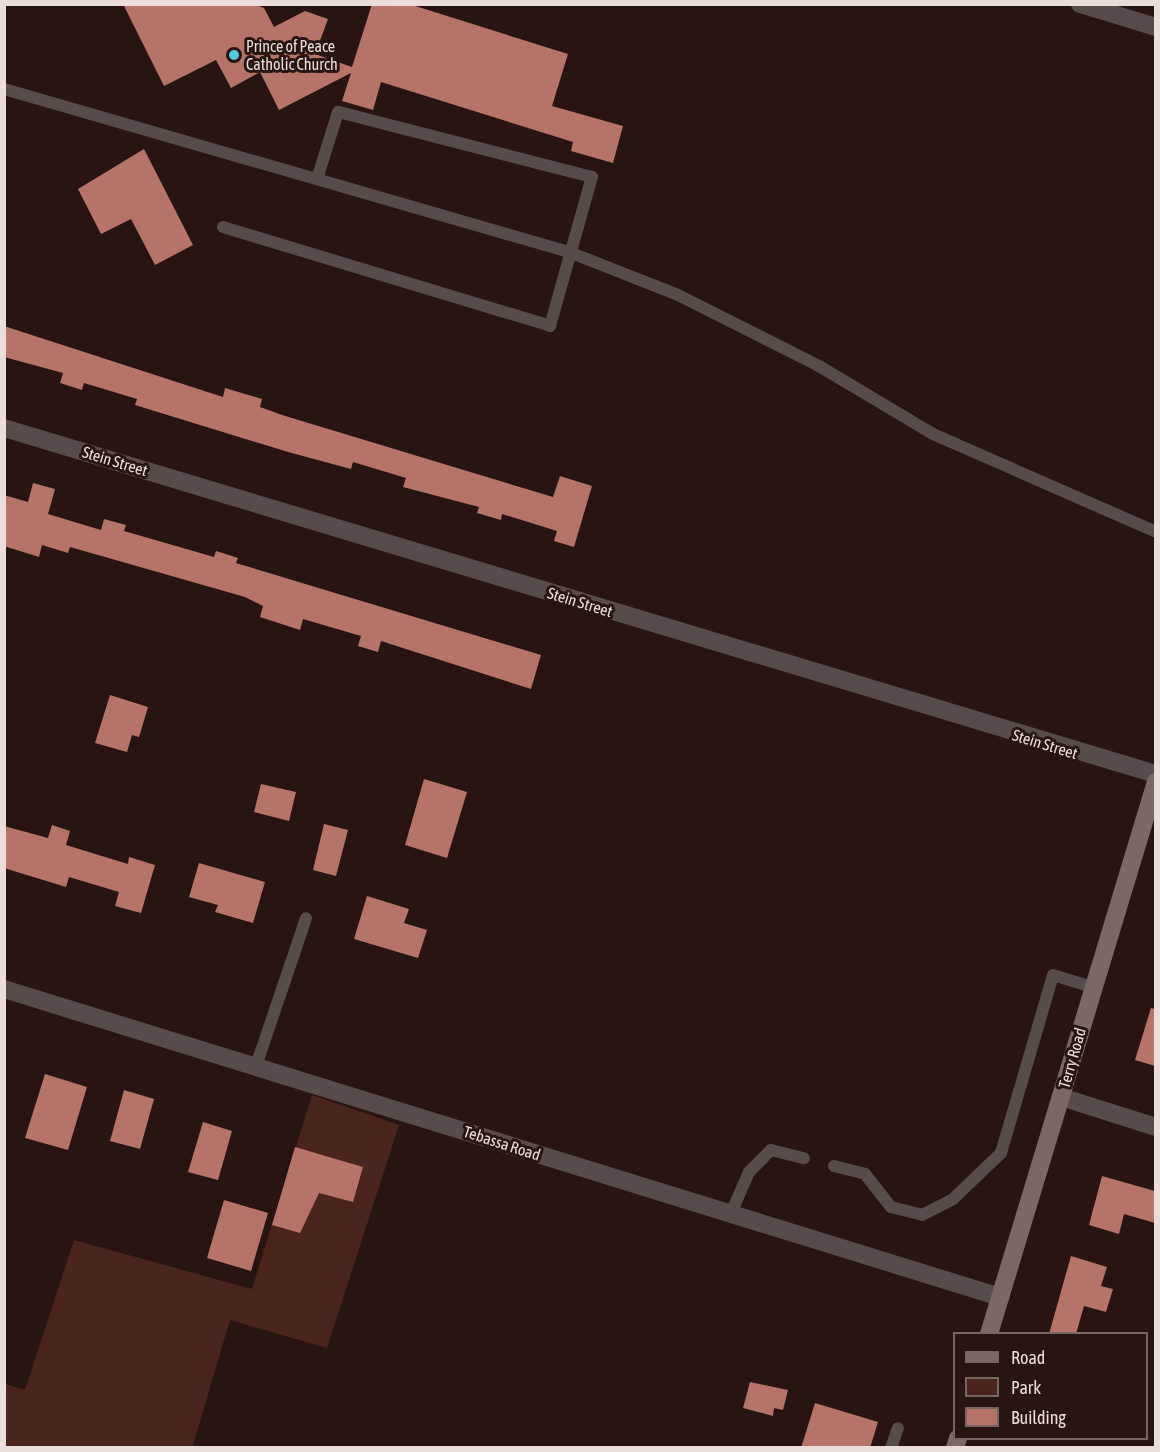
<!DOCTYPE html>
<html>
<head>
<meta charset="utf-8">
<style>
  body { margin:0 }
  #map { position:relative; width:1160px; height:1452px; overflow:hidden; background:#281511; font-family:"Asap Condensed",sans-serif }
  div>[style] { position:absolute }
  .green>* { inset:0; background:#49251e }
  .building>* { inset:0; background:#b57467 }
  .lane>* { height:12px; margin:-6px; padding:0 6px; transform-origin:6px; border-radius:6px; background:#574c4a }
  .street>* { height:18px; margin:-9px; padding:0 9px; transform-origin:9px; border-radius:9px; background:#574c4a }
  .secondary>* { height:18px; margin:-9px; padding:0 9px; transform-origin:9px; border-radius:9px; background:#796865 }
  .dots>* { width:16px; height:16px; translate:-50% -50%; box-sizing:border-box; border:3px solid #281511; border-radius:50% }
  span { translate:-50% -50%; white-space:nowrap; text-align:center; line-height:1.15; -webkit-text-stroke:6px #281511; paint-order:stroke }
  .poi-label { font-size:16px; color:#ebddda }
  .left { translate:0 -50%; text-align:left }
  .street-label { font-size:16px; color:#ebddda }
  .frame { position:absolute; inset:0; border:6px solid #ebddda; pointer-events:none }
  .legend { position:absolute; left:953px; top:1332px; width:195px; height:108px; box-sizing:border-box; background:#281511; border:2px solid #766561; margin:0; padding:8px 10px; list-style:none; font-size:18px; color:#ebddda }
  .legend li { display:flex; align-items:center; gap:12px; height:30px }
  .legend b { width:30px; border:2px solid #766561 }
</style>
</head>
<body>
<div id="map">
  <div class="green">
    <i style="clip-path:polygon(312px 1095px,399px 1125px,327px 1348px,230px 1320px,193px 1445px,200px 1447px,5px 1448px,5px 1384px,25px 1390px,74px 1240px,252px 1289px)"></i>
  </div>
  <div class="building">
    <i style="clip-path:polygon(123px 4px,253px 4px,264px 8px,274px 27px,305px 11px,328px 19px,315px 54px,352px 67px,372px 4px,409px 4px,568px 54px,552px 106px,623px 126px,613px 163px,571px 151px,573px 142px,381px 82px,373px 110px,342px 101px,351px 73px,279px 110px,260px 72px,231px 88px,216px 60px,164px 86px)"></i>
    <i style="clip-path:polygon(144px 149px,193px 245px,155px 265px,131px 219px,101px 234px,78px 189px)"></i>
    <i style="clip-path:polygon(4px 326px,223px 397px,225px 388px,262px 399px,260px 407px,282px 415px,553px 497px,560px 476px,592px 486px,574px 547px,554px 541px,557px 531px,502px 514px,501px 520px,477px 513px,479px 507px,403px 487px,406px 478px,353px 462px,351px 469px,288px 452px,135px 405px,137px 399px,84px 383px,82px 390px,60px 383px,63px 373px,4px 357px)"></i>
    <i style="clip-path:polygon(33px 483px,55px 489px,48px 514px,101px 530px,104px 519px,126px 525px,124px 531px,214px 557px,216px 551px,238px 558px,236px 563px,541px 655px,531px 689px,381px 641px,378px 652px,358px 646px,361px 636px,303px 619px,300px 630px,260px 617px,263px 606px,245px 597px,70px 547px,68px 553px,42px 545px,39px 557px,4px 546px,4px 495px,28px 502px)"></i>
    <i style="clip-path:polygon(110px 695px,148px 707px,139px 737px,132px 735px,127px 752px,95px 743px)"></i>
    <i style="clip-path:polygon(424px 779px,467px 792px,447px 858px,405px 845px)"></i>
    <i style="clip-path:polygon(261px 784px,296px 792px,289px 821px,254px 812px)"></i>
    <i style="clip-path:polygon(324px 824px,348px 830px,336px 876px,313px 870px)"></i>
    <i style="clip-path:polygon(52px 825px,70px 831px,66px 845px,128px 864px,129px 857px,155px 865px,141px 913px,115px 906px,119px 892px,69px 877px,66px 887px,4px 868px,4px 826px,48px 838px)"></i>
    <i style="clip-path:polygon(199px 863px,265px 882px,253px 923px,215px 912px,218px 905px,189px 897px)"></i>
    <i style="clip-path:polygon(367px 896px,409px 909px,404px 923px,427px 930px,418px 958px,354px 939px)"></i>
    <i style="clip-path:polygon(1151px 1008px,1155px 1009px,1155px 1066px,1135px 1060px)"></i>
    <i style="clip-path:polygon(45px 1074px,87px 1087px,68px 1150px,25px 1138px)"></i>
    <i style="clip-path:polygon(124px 1090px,154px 1099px,140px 1149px,110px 1141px)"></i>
    <i style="clip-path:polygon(203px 1122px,232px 1131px,218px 1180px,188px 1172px)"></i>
    <i style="clip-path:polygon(295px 1147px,363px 1167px,353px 1202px,319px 1193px,300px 1233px,272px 1225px)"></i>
    <i style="clip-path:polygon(1102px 1176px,1155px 1191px,1155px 1223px,1124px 1214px,1119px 1234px,1089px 1225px)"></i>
    <i style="clip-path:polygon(224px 1200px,268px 1213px,251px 1271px,207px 1258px)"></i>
    <i style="clip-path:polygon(1071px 1256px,1107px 1267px,1101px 1286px,1113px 1289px,1106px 1312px,1084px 1306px,1076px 1334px,1049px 1334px)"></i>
    <i style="clip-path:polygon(750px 1382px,788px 1390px,783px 1410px,774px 1408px,773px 1416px,743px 1408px)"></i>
    <i style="clip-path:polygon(815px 1403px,878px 1422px,870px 1448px,801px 1448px)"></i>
  </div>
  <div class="lane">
    <i style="left:4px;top:89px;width:588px;rotate:16.09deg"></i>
    <i style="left:569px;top:252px;width:117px;rotate:21.5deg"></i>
    <i style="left:678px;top:295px;width:158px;rotate:26.7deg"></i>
    <i style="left:819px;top:366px;width:133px;rotate:30.8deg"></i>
    <i style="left:933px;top:434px;width:244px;rotate:23.7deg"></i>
    <i style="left:223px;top:227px;width:342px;rotate:16.8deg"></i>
    <i style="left:550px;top:326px;width:155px;rotate:-74.3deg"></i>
    <i style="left:592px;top:177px;width:262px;rotate:-165.6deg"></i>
    <i style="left:338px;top:112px;width:70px;rotate:107.4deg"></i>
    <i style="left:256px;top:1066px;width:156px;rotate:-71.3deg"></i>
    <i style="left:834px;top:1166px;width:32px;rotate:14deg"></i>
    <i style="left:865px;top:1174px;width:42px;rotate:51.8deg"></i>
    <i style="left:891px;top:1207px;width:32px;rotate:14deg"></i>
    <i style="left:922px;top:1215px;width:35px;rotate:-27deg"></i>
    <i style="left:953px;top:1199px;width:66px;rotate:-43.8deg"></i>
    <i style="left:1001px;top:1153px;width:185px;rotate:-73.7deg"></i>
    <i style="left:1053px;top:975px;width:41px;rotate:17.1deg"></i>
    <i style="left:731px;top:1213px;width:45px;rotate:-66.3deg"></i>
    <i style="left:749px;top:1172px;width:31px;rotate:-45deg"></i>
    <i style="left:771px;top:1150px;width:34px;rotate:14deg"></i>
    <i style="left:891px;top:1448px;width:21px;rotate:-71deg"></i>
  </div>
  <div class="street">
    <i style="left:1080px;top:4px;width:79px;rotate:16.8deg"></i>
    <i style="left:4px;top:428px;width:1203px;rotate:16.72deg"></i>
    <i style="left:4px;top:989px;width:1043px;rotate:17.18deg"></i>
    <i style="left:1061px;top:1097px;width:100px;rotate:17.5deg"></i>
  </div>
  <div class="secondary">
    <i style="left:989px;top:1334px;width:577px;rotate:-73.17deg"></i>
    <i style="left:955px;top:1448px;width:10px;rotate:-73deg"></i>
  </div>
  <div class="dots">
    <i style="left:234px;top:55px;background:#55cadf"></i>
  </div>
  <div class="poi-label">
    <span class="left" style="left:246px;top:55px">Prince of Peace<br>Catholic Church</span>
  </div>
  <div class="street-label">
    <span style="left:115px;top:461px;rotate:17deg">Stein Street</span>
    <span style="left:580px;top:602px;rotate:17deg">Stein Street</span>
    <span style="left:1045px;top:744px;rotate:17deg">Stein Street</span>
    <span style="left:1072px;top:1058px;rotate:-74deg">Terry Road</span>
    <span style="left:502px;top:1143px;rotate:18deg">Tebassa Road</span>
  </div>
  <div class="frame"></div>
  <ul class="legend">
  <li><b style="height:8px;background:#796865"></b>Road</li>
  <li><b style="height:16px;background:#49251e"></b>Park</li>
  <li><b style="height:16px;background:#b57467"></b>Building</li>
  </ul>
</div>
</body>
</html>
